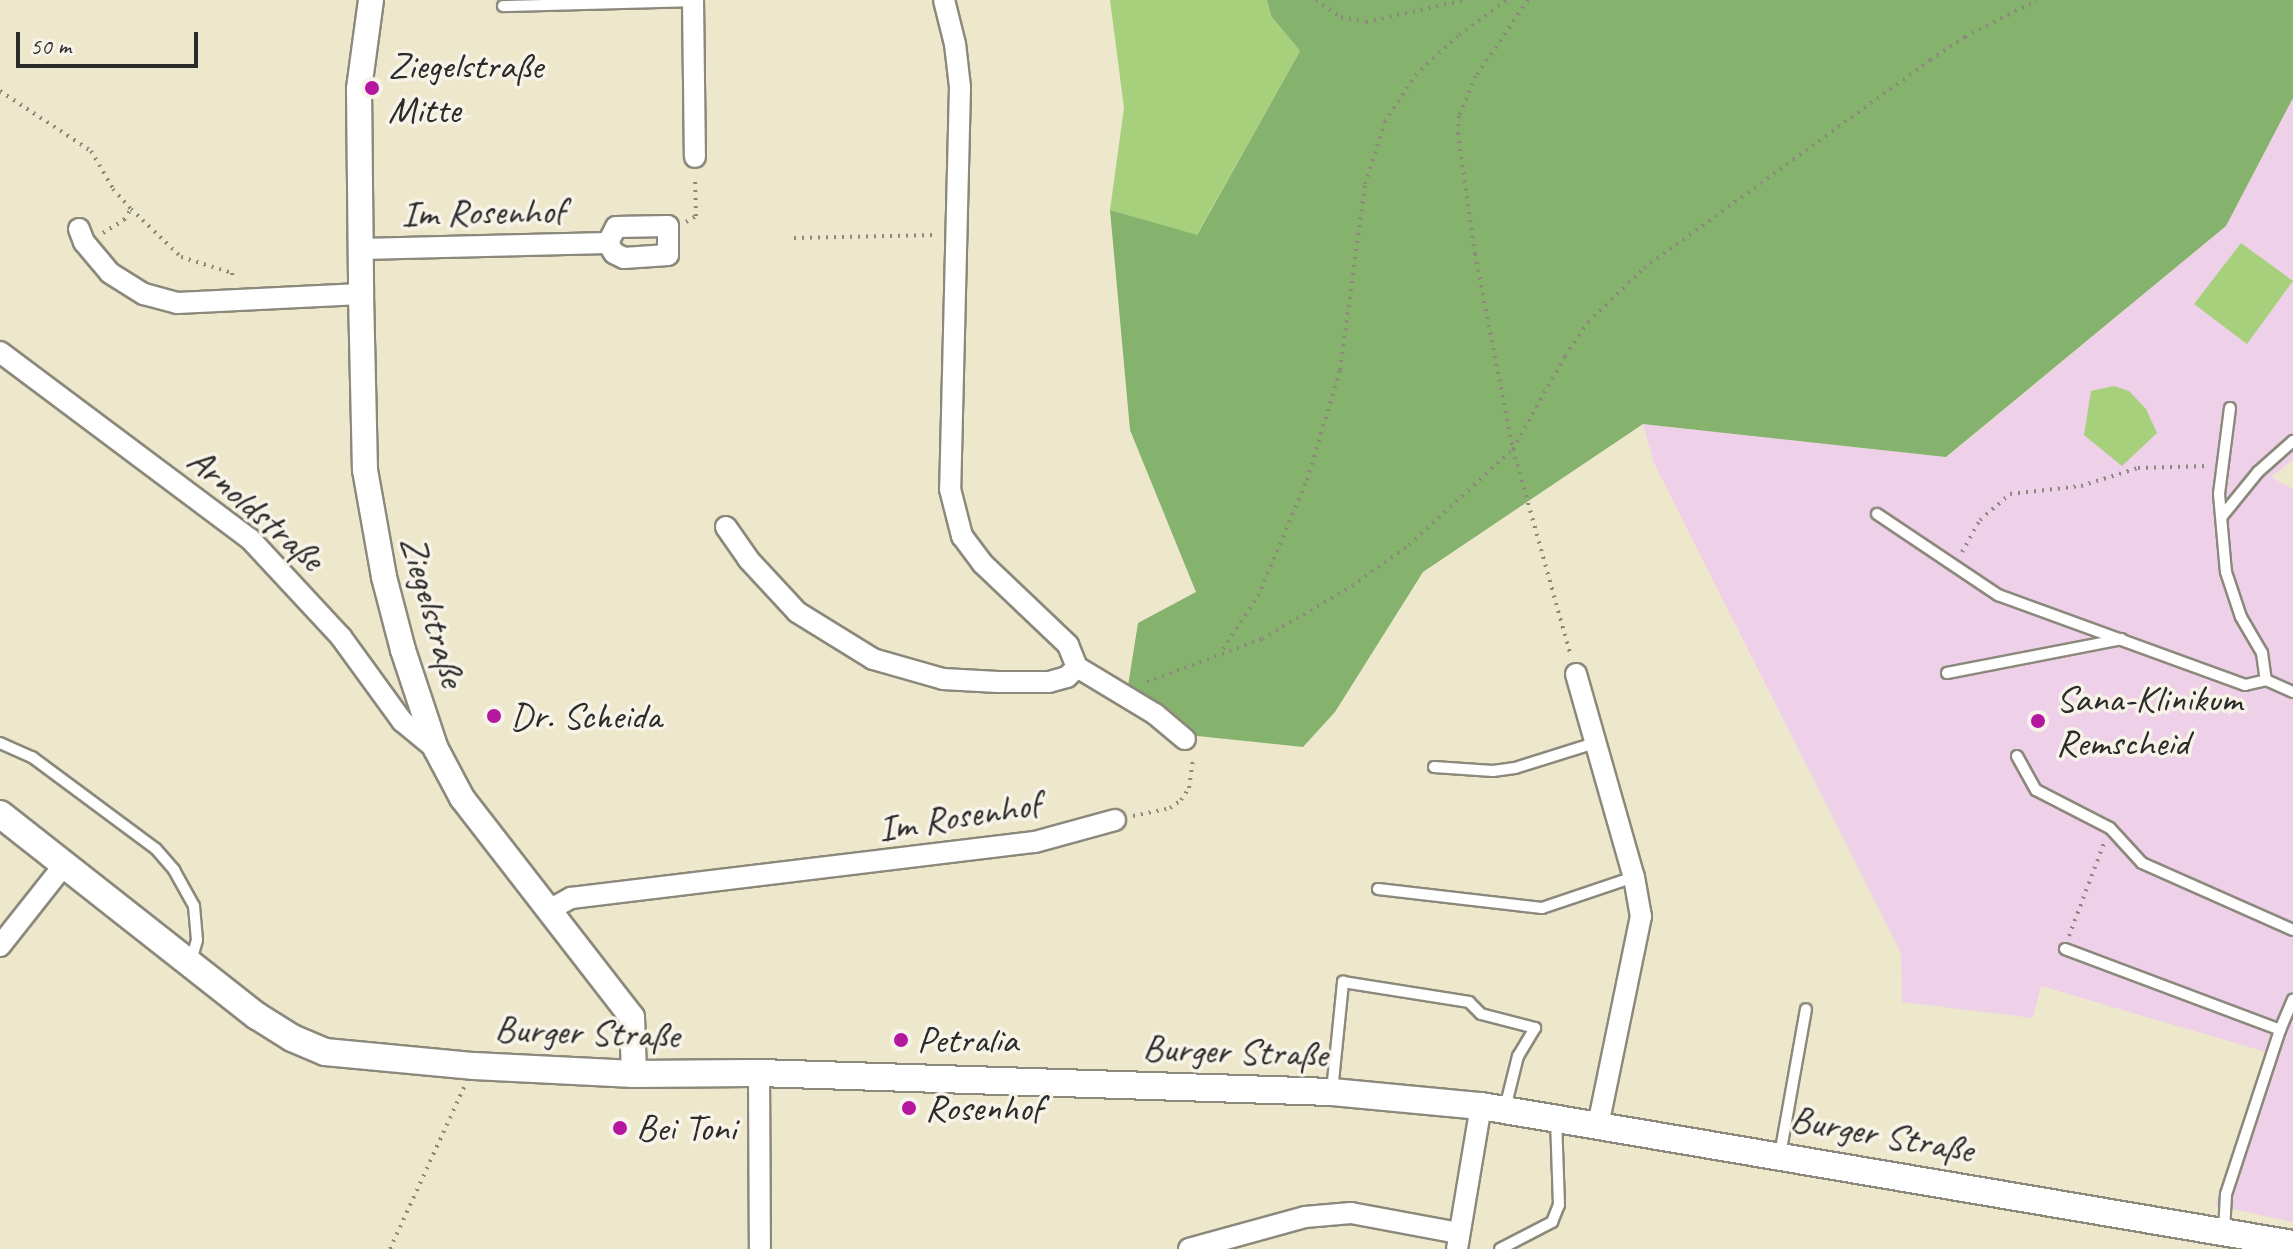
<!DOCTYPE html>
<html>
<head>
<meta charset="utf-8">
<style>
  body { margin:0 }
  #map { position:relative; width:2293px; height:1249px; overflow:hidden; background:#ede7cc; font-family:Caveat,sans-serif }
  div>[style] { position:absolute }
  .built>* { inset:0; background:#eed0e8 }
  .green>* { inset:0; background:#a7d07c }
  .forest>* { inset:0; background:#85b26c }
  .path>* { height:4px; margin-top:-2px; transform-origin:0; background:repeating-linear-gradient(90deg,#8c897c 0 2px,transparent 0 8px) }
  .roads { filter:drop-shadow(2px 0 #8c897c) drop-shadow(-2px 0 #8c897c) drop-shadow(0 2px #8c897c) drop-shadow(0 -2px #8c897c) }
  .service>* { height:10px; margin:-5px; padding:0 5px; transform-origin:5px; border-radius:5px; background:#fff }
  .minor>* { height:20px; margin:-10px; padding:0 10px; transform-origin:10px; border-radius:10px; background:#fff }
  .tertiary>* { height:24px; margin:-12px; padding:0 12px; transform-origin:12px; border-radius:12px; background:#fff }
  .secondary>* { height:26px; margin:-13px; padding:0 13px; transform-origin:13px; border-radius:13px; background:#fff }
  .dots>* { width:22px; height:22px; translate:-50% -50%; box-sizing:border-box; border:4px solid #f7f3e8; border-radius:50% }
  span { translate:-50% -50%; white-space:nowrap; text-align:center; line-height:1.15; -webkit-text-stroke:7px #f7f3e8; paint-order:stroke }
  .poi-label { font-size:38px; color:#2b2b2b }
  .left { translate:0 -50%; text-align:left }
  .street-label { font-size:38px; color:#2b2b2b }
  .scale { position:absolute; left:16px; top:32px; width:182px; height:36px; box-sizing:border-box; border:4px solid #2b2b2b; border-top:0; padding-left:10px; font-size:24px; line-height:28px; white-space:nowrap; color:#2b2b2b; -webkit-text-stroke:6px #f7f3e8; paint-order:stroke }
</style>
</head>
<body>
<div id="map">
  <div class="built">
    <i style="clip-path:polygon(2293px 98px,2293px 460px,2271px 477px,2293px 489px,2293px 1222px,2215px 1205px,2266px 1052px,2041px 986px,2033px 1018px,1902px 1002px,1901px 953px,1654px 463px,1643px 424px,1947px 457px,2226px 226px)"></i>
  </div>
  <div class="green">
    <i style="clip-path:polygon(1110px 0,1267px 0,1271px 16px,1300px 51px,1196px 236px,1110px 210px,1124px 108px)"></i>
    <i style="clip-path:polygon(2241px 243px,2293px 281px,2247px 344px,2194px 304px)"></i>
    <i style="clip-path:polygon(2114px 386px,2129px 391px,2146px 409px,2157px 433px,2122px 466px,2084px 435px,2091px 391px)"></i>
  </div>
  <div class="forest">
    <i style="clip-path:polygon(1267px 0,2293px 0,2293px 98px,2226px 226px,1946px 457px,1643px 424px,1423px 572px,1335px 712px,1303px 747px,1188px 735px,1128px 686px,1138px 623px,1196px 592px,1130px 430px,1110px 210px,1197px 235px,1300px 51px,1271px 16px)"></i>
  </div>
  <div class="path">
    <i style="left:1316px;top:0;width:30px;rotate:34deg"></i>
    <i style="left:1341px;top:17px;width:25px;rotate:11deg"></i>
    <i style="left:1366px;top:22px;width:101px;rotate:-12.5deg"></i>
    <i style="left:1528px;top:0;width:92px;rotate:124.4deg"></i>
    <i style="left:1476px;top:76px;width:43px;rotate:113deg"></i>
    <i style="left:1459px;top:116px;width:17px;rotate:93deg"></i>
    <i style="left:1458px;top:133px;width:122px;rotate:82deg"></i>
    <i style="left:1475px;top:254px;width:199px;rotate:79deg"></i>
    <i style="left:1513px;top:449px;width:212px;rotate:74.4deg"></i>
    <i style="left:0;top:91px;width:109px;rotate:33.4deg"></i>
    <i style="left:91px;top:151px;width:44px;rotate:59.9deg"></i>
    <i style="left:113px;top:189px;width:27px;rotate:48deg"></i>
    <i style="left:686px;top:222px;width:12px;rotate:-31deg"></i>
    <i style="left:696px;top:216px;width:40px;rotate:-91.4deg"></i>
    <i style="left:103px;top:233px;width:25px;rotate:-32deg"></i>
    <i style="left:124px;top:220px;width:13px;rotate:-58deg"></i>
    <i style="left:131px;top:209px;width:69px;rotate:43.8deg"></i>
    <i style="left:181px;top:257px;width:53px;rotate:17.4deg"></i>
    <i style="left:232px;top:273px;width:6px;rotate:81deg"></i>
    <i style="left:794px;top:238px;width:142px;rotate:-1.2deg"></i>
    <i style="left:1962px;top:552px;width:37px;rotate:-61deg"></i>
    <i style="left:1980px;top:520px;width:40px;rotate:-41deg"></i>
    <i style="left:2010px;top:494px;width:71px;rotate:-6.4deg"></i>
    <i style="left:2081px;top:486px;width:60px;rotate:-17.5deg"></i>
    <i style="left:2138px;top:468px;width:70px;rotate:-1.6deg"></i>
    <i style="left:1223px;top:649px;width:64px;rotate:-56.6deg"></i>
    <i style="left:1258px;top:596px;width:126px;rotate:-67.1deg"></i>
    <i style="left:1307px;top:480px;width:115px;rotate:-73.3deg"></i>
    <i style="left:1340px;top:370px;width:188px;rotate:-82.3deg"></i>
    <i style="left:1365px;top:184px;width:65px;rotate:-72.1deg"></i>
    <i style="left:1385px;top:122px;width:56px;rotate:-57.4deg"></i>
    <i style="left:1415px;top:75px;width:59px;rotate:-42.3deg"></i>
    <i style="left:1459px;top:35px;width:59px;rotate:-36.1deg"></i>
    <i style="left:1147px;top:682px;width:123px;rotate:-20.5deg"></i>
    <i style="left:1262px;top:639px;width:104px;rotate:-30.5deg"></i>
    <i style="left:1352px;top:586px;width:70px;rotate:-35.7deg"></i>
    <i style="left:1409px;top:545px;width:142px;rotate:-42.7deg"></i>
    <i style="left:1513px;top:449px;width:107px;rotate:-60.8deg"></i>
    <i style="left:1565px;top:356px;width:41px;rotate:-55.9deg"></i>
    <i style="left:1588px;top:322px;width:78px;rotate:-44deg"></i>
    <i style="left:1644px;top:268px;width:354px;rotate:-36deg"></i>
    <i style="left:1930px;top:60px;width:42px;rotate:-33.3deg"></i>
    <i style="left:1965px;top:37px;width:81px;rotate:-27.2deg"></i>
    <i style="left:1133px;top:816px;width:38px;rotate:-12deg"></i>
    <i style="left:1170px;top:808px;width:14px;rotate:-36deg"></i>
    <i style="left:1181px;top:800px;width:14px;rotate:-56deg"></i>
    <i style="left:1189px;top:788px;width:29px;rotate:-82deg"></i>
    <i style="left:2069px;top:936px;width:99px;rotate:-69.4deg"></i>
    <i style="left:390px;top:1249px;width:178px;rotate:-65.4deg"></i>
  </div>
  <div class="roads">
    <div class="service">
      <i style="left:503px;top:6px;width:190px;rotate:-1.5deg"></i>
      <i style="left:2230px;top:408px;width:87px;rotate:97.3deg"></i>
      <i style="left:2219px;top:494px;width:78px;rotate:84.9deg"></i>
      <i style="left:2226px;top:572px;width:47px;rotate:71.6deg"></i>
      <i style="left:2241px;top:617px;width:42px;rotate:59.7deg"></i>
      <i style="left:2262px;top:653px;width:27px;rotate:82deg"></i>
      <i style="left:2266px;top:680px;width:30px;rotate:24deg"></i>
      <i style="left:1877px;top:514px;width:146px;rotate:33.8deg"></i>
      <i style="left:1998px;top:595px;width:263px;rotate:20deg"></i>
      <i style="left:2245px;top:685px;width:22px;rotate:-13deg"></i>
      <i style="left:2223px;top:515px;width:55px;rotate:-50.9deg"></i>
      <i style="left:2258px;top:472px;width:47px;rotate:-41.5deg"></i>
      <i style="left:1947px;top:673px;width:178px;rotate:-11deg"></i>
      <i style="left:0;top:743px;width:35px;rotate:24deg"></i>
      <i style="left:32px;top:757px;width:154px;rotate:36.6deg"></i>
      <i style="left:156px;top:849px;width:28px;rotate:49deg"></i>
      <i style="left:174px;top:870px;width:41px;rotate:60.9deg"></i>
      <i style="left:194px;top:906px;width:34px;rotate:85deg"></i>
      <i style="left:197px;top:940px;width:22px;rotate:106deg"></i>
      <i style="left:2017px;top:756px;width:39px;rotate:61deg"></i>
      <i style="left:2036px;top:790px;width:83px;rotate:27.2deg"></i>
      <i style="left:2110px;top:828px;width:47px;rotate:47.6deg"></i>
      <i style="left:2142px;top:863px;width:165px;rotate:23.9deg"></i>
      <i style="left:1434px;top:767px;width:59px;rotate:3.9deg"></i>
      <i style="left:1493px;top:771px;width:22px;rotate:-8deg"></i>
      <i style="left:1515px;top:768px;width:84px;rotate:-17.4deg"></i>
      <i style="left:1378px;top:889px;width:165px;rotate:6.6deg"></i>
      <i style="left:1542px;top:908px;width:97px;rotate:-18.6deg"></i>
      <i style="left:2065px;top:949px;width:230px;rotate:20.6deg"></i>
      <i style="left:2280px;top:1030px;width:173px;rotate:108.2deg"></i>
      <i style="left:2226px;top:1194px;width:36px;rotate:93deg"></i>
      <i style="left:2280px;top:1030px;width:33px;rotate:-67deg"></i>
      <i style="left:1332px;top:1091px;width:110px;rotate:-84.2deg"></i>
      <i style="left:1343px;top:982px;width:128px;rotate:9deg"></i>
      <i style="left:1469px;top:1002px;width:17px;rotate:45deg"></i>
      <i style="left:1481px;top:1014px;width:56px;rotate:14.5deg"></i>
      <i style="left:1535px;top:1028px;width:33px;rotate:121deg"></i>
      <i style="left:1518px;top:1056px;width:54px;rotate:104deg"></i>
      <i style="left:1780px;top:1155px;width:148px;rotate:-79.9deg"></i>
      <i style="left:1500px;top:1249px;width:59px;rotate:-27.4deg"></i>
      <i style="left:1552px;top:1222px;width:18px;rotate:-68deg"></i>
      <i style="left:1559px;top:1205px;width:84px;rotate:-92deg"></i>
    </div>
    <div class="minor">
      <i style="left:693px;top:0;width:157px;rotate:89.3deg"></i>
      <i style="left:944px;top:0;width:45px;rotate:76deg"></i>
      <i style="left:955px;top:44px;width:43px;rotate:83.4deg"></i>
      <i style="left:960px;top:87px;width:402px;rotate:91.4deg"></i>
      <i style="left:950px;top:489px;width:49px;rotate:75.7deg"></i>
      <i style="left:962px;top:536px;width:34px;rotate:53deg"></i>
      <i style="left:982px;top:563px;width:119px;rotate:43.6deg"></i>
      <i style="left:1068px;top:645px;width:24px;rotate:68deg"></i>
      <i style="left:1077px;top:667px;width:91px;rotate:31.1deg"></i>
      <i style="left:1155px;top:714px;width:39px;rotate:40deg"></i>
      <i style="left:79px;top:229px;width:14px;rotate:69deg"></i>
      <i style="left:84px;top:242px;width:40px;rotate:50deg"></i>
      <i style="left:110px;top:273px;width:40px;rotate:32deg"></i>
      <i style="left:144px;top:294px;width:34px;rotate:15deg"></i>
      <i style="left:177px;top:303px;width:184px;rotate:-2.8deg"></i>
      <i style="left:361px;top:249px;width:247px;rotate:-1.4deg"></i>
      <i style="left:608px;top:243px;width:12px;rotate:59deg"></i>
      <i style="left:614px;top:253px;width:11px;rotate:27deg"></i>
      <i style="left:624px;top:258px;width:44px;rotate:-3.9deg"></i>
      <i style="left:668px;top:255px;width:29px;rotate:-90deg"></i>
      <i style="left:668px;top:226px;width:52px;rotate:178.9deg"></i>
      <i style="left:616px;top:227px;width:18px;rotate:117deg"></i>
      <i style="left:0;top:352px;width:312px;rotate:36.8deg"></i>
      <i style="left:250px;top:539px;width:134px;rotate:47.1deg"></i>
      <i style="left:341px;top:637px;width:104px;rotate:54deg"></i>
      <i style="left:402px;top:721px;width:44px;rotate:39.5deg"></i>
      <i style="left:726px;top:527px;width:39px;rotate:55deg"></i>
      <i style="left:748px;top:559px;width:72px;rotate:47.2deg"></i>
      <i style="left:797px;top:612px;width:89px;rotate:31.7deg"></i>
      <i style="left:873px;top:659px;width:73px;rotate:15.9deg"></i>
      <i style="left:943px;top:679px;width:55px;rotate:3.1deg"></i>
      <i style="left:998px;top:682px;width:51px"></i>
      <i style="left:1049px;top:682px;width:19px;rotate:-16deg"></i>
      <i style="left:1067px;top:677px;width:14px;rotate:-45deg"></i>
      <i style="left:1576px;top:674px;width:211px;rotate:74.1deg"></i>
      <i style="left:1634px;top:877px;width:40px;rotate:80deg"></i>
      <i style="left:1641px;top:916px;width:214px;rotate:101.6deg"></i>
      <i style="left:549px;top:910px;width:25px;rotate:-29deg"></i>
      <i style="left:571px;top:898px;width:467px;rotate:-6.9deg"></i>
      <i style="left:1035px;top:842px;width:83px;rotate:-15.4deg"></i>
      <i style="left:0;top:946px;width:103px;rotate:-51.7deg"></i>
      <i style="left:759px;top:1073px;width:176px;rotate:89.7deg"></i>
      <i style="left:1189px;top:1249px;width:120px;rotate:-15.4deg"></i>
      <i style="left:1305px;top:1217px;width:46px;rotate:-5deg"></i>
      <i style="left:1351px;top:1213px;width:110px;rotate:10.5deg"></i>
      <i style="left:1457px;top:1249px;width:145px;rotate:-80.5deg"></i>
    </div>
    <div class="tertiary">
      <i style="left:371px;top:0;width:90px;rotate:97.7deg"></i>
      <i style="left:359px;top:89px;width:205px;rotate:89.4deg"></i>
      <i style="left:361px;top:294px;width:176px;rotate:88.7deg"></i>
      <i style="left:365px;top:470px;width:109px;rotate:79.9deg"></i>
      <i style="left:384px;top:577px;width:75px;rotate:75.4deg"></i>
      <i style="left:403px;top:650px;width:104px;rotate:71.6deg"></i>
      <i style="left:436px;top:749px;width:55px;rotate:62deg"></i>
      <i style="left:462px;top:798px;width:277px;rotate:52.2deg"></i>
      <i style="left:632px;top:1017px;width:57px;rotate:88deg"></i>
    </div>
    <div class="secondary">
      <i style="left:0;top:814px;width:327px;rotate:38.2deg"></i>
      <i style="left:257px;top:1016px;width:41px;rotate:32.2deg"></i>
      <i style="left:292px;top:1038px;width:36px;rotate:23deg"></i>
      <i style="left:325px;top:1052px;width:150px;rotate:5.4deg"></i>
      <i style="left:474px;top:1066px;width:160px;rotate:2.9deg"></i>
      <i style="left:634px;top:1074px;width:125px;rotate:-0.5deg"></i>
      <i style="left:759px;top:1073px;width:573px;rotate:1.9deg"></i>
      <i style="left:1332px;top:1092px;width:150px;rotate:5.4deg"></i>
      <i style="left:1481px;top:1106px;width:824px;rotate:9.65deg"></i>
    </div>
  </div>
  <div class="dots">
    <i style="left:372px;top:88px;background:#b5179e"></i>
    <i style="left:494px;top:716px;background:#b5179e"></i>
    <i style="left:2038px;top:721px;background:#b5179e"></i>
    <i style="left:901px;top:1040px;background:#b5179e"></i>
    <i style="left:909px;top:1108px;background:#b5179e"></i>
    <i style="left:620px;top:1128px;background:#b5179e"></i>
  </div>
  <div class="poi-label">
    <span class="left" style="left:388px;top:88px">Ziegelstraße<br>Mitte</span>
    <span class="left" style="left:2056px;top:721px">Sana-Klinikum<br>Remscheid</span>
    <span class="left" style="left:510px;top:716px">Dr. Scheida</span>
    <span class="left" style="left:917px;top:1040px">Petralia</span>
    <span class="left" style="left:925px;top:1108px">Rosenhof</span>
    <span class="left" style="left:636px;top:1128px">Bei Toni</span>
  </div>
  <div class="street-label">
    <span style="left:483px;top:212px;rotate:-1deg">Im Rosenhof</span>
    <span style="left:256px;top:509px;rotate:41deg">Arnoldstraße</span>
    <span style="left:433px;top:611px;rotate:74deg">Ziegelstraße</span>
    <span style="left:959px;top:816px;rotate:-9deg">Im Rosenhof</span>
    <span style="left:587px;top:1032px;rotate:2deg">Burger Straße</span>
    <span style="left:1235px;top:1051px;rotate:2deg">Burger Straße</span>
    <span style="left:1882px;top:1134px;rotate:10deg">Burger Straße</span>
  </div>
  <div class="scale">50 m</div>
</div>
</body>
</html>
